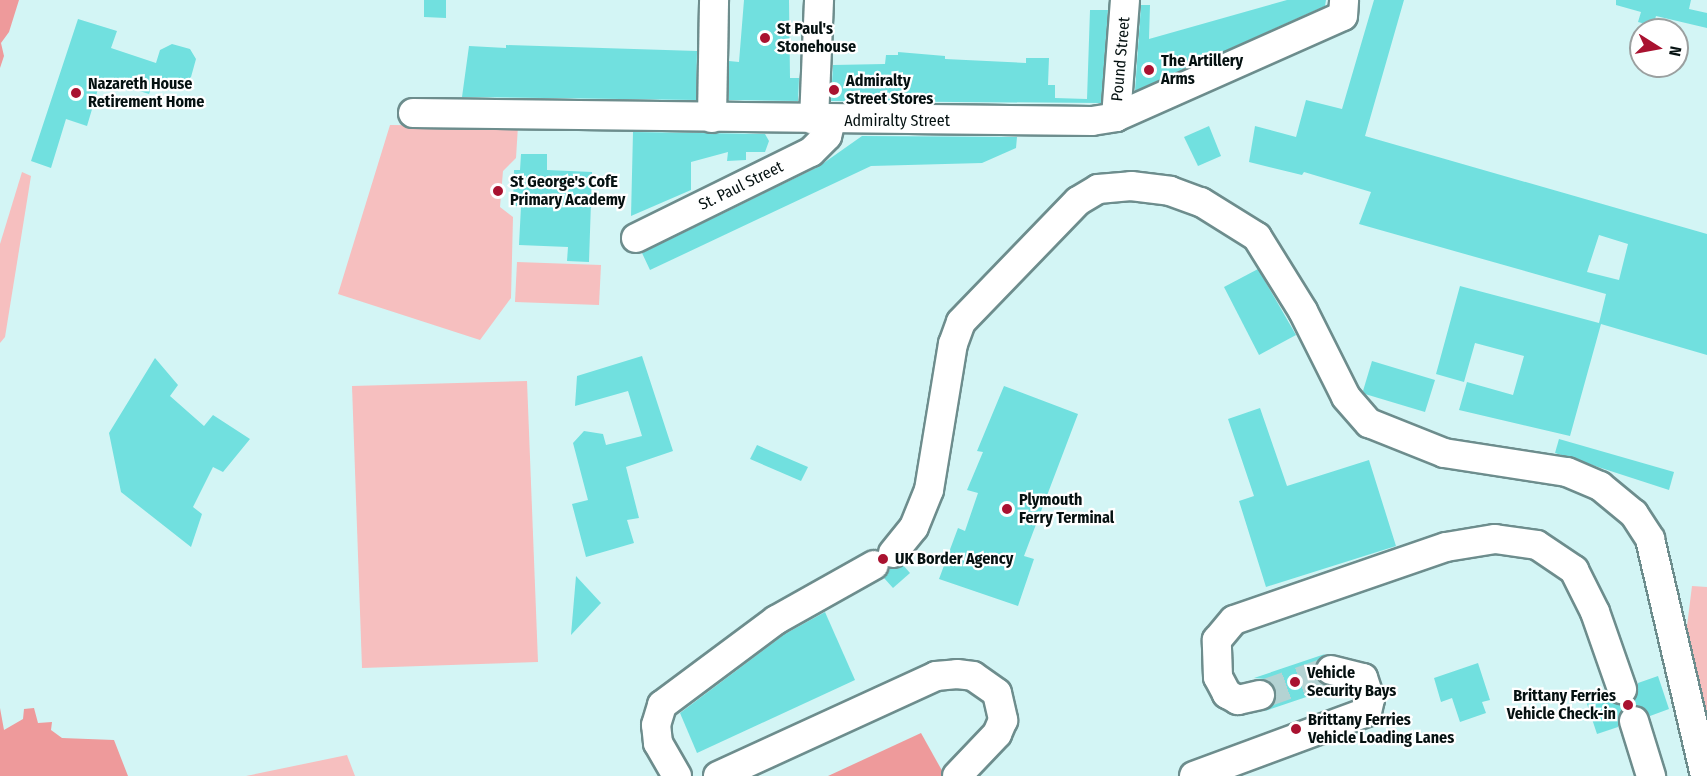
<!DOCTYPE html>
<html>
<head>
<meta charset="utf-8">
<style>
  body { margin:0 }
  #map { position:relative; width:1707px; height:776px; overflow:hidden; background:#d3f5f5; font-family:"Fira Sans Condensed",sans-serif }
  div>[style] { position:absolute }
  .green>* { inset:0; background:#f6bfbf }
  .water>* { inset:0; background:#ee9a9b }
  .building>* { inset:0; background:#71e0df }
  .minor-tunnel>* { height:28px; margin-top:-14px; transform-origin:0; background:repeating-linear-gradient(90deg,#b4d3d3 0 28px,transparent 0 42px) }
  .roads { filter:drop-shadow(2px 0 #6d8d8d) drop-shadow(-2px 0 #6d8d8d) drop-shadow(0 2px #6d8d8d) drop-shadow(0 -2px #6d8d8d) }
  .minor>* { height:28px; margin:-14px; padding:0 14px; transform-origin:14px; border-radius:14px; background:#fff }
  .dots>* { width:16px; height:16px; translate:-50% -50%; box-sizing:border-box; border:3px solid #fff; border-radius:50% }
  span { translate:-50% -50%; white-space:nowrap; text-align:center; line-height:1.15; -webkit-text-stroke:4.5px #fff; paint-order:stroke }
  .poi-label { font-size:16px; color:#051111; font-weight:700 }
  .left { translate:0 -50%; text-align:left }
  .right { translate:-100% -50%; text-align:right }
  .street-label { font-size:16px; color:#051111 }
  .north { position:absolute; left:1629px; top:18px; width:60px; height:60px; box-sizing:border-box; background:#fff; border:2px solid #9ba0a0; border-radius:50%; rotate:101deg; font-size:16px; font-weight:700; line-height:24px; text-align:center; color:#051111 }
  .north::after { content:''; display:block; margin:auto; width:21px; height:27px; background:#a91230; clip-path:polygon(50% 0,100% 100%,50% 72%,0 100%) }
</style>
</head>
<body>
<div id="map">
  <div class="green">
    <i style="clip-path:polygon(390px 125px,518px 126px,516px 158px,503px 171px,500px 207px,513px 217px,511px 298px,480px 340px,338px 294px)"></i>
    <i style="clip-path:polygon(22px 172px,31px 176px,5px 337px,0 343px,0 244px)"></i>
    <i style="clip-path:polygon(517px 262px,601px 265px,599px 305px,515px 302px)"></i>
    <i style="clip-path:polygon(527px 381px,538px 662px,362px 668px,352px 386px)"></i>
    <i style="clip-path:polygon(1692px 586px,1707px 587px,1707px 726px,1685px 642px)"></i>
    <i style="clip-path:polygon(347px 755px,355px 776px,246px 776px)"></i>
  </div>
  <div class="water">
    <i style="clip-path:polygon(0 0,19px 0,9px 32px,1px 43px,4px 56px,0 68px)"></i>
    <i style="clip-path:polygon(0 708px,4px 730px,23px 719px,24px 709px,34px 708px,38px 723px,52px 722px,51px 730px,62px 738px,114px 740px,128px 776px,0 776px)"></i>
    <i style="clip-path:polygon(921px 733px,945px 776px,828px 776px)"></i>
  </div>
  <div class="building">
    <i style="clip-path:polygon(424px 0,446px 0,446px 18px,424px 17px)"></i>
    <i style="clip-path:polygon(744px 0,789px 0,790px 78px,799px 78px,798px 101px,729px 100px,729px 61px,739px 62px)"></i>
    <i style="clip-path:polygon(1287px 0,1326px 0,1325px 6px,1135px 91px,1141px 5px,1150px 5px,1149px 39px)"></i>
    <i style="clip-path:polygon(evenodd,1374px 0,1404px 0,1365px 136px,1707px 234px,1707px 355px,1601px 324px,1570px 436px,1459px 410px,1467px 382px,1513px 395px,1524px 356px,1475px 343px,1464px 382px,1436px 374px,1460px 286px,1599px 323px,1606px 294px,1359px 224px,1371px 192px,1304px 172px,1302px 175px,1249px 162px,1255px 126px,1296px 137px,1306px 100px,1342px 109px,1374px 0,1599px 235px,1628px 244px,1619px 280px,1587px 272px,1599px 235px)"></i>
    <i style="clip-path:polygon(1616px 0,1691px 0,1689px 9px,1707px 13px,1707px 28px,1656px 16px,1653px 26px,1638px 22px,1641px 12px,1616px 5px)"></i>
    <i style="clip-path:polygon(1090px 10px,1108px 10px,1101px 103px,831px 101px,833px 65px,885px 64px,886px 55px,898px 55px,898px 52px,945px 56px,945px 59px,1026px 63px,1026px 58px,1049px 58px,1048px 85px,1055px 85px,1055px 98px,1087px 99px)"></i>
    <i style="clip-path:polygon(78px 19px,117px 31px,111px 48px,156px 63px,160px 50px,172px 44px,190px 49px,196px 59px,191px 77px,180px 85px,161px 80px,158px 91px,151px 89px,149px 94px,101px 79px,87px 126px,66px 119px,51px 168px,31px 161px)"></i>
    <i style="clip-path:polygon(506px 45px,697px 51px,696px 100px,462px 97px,469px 46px,506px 48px)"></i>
    <i style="clip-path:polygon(1209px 126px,1221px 156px,1198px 166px,1184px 137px)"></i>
    <i style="clip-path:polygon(633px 132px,765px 134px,769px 141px,765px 152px,746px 152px,746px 160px,727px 161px,728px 152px,691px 162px,691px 190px,631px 216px)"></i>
    <i style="clip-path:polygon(862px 136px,1017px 137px,1016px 148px,982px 163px,871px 166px,650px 270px,642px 253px,818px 167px)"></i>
    <i style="clip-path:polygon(521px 154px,547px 154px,547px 170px,592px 172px,589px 262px,567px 261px,568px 247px,519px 245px,521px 206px,513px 206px,514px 170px,520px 170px)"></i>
    <i style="clip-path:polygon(1258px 269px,1296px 335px,1259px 355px,1224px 287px)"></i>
    <i style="clip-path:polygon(642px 356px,673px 451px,626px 467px,639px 518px,627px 520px,634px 543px,586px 557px,572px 504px,588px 500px,573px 443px,584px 431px,603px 434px,606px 445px,642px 436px,628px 391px,575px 406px,577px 376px)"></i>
    <i style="clip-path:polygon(155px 358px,178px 385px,170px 396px,204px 426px,213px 415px,250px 439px,223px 472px,213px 467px,193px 507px,202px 514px,191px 547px,121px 492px,109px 433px)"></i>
    <i style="clip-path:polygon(1372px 361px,1435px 380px,1425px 412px,1365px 394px,1363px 391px)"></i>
    <i style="clip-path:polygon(1004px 386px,1078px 414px,1024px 556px,1034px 559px,1018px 606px,939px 579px,958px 528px,965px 531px,978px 493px,967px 490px,983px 452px,977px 451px)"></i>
    <i style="clip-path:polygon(1260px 408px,1287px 486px,1369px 460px,1396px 546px,1266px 587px,1239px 501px,1254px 496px,1228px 419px)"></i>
    <i style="clip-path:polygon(1559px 439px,1674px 472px,1669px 490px,1555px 453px)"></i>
    <i style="clip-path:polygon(757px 445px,808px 467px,801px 481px,750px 459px)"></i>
    <i style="clip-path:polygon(903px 565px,910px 573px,893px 588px,884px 578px,890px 569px)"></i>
    <i style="clip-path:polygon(576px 576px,601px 603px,571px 635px)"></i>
    <i style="clip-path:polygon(825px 612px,855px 680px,697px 753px,680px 713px,785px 634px)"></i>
    <i style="clip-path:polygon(1325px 654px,1315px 665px,1315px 674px,1320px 682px,1333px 688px,1265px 711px,1276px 700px,1276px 691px,1265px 679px,1254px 678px)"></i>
    <i style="clip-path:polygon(1478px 663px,1490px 700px,1482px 702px,1486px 713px,1460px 722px,1452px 698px,1441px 702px,1434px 678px)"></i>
    <i style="clip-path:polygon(1658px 676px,1669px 709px,1650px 716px,1638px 705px,1629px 705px,1618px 717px,1618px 727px,1597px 734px,1586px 701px,1606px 694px,1618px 705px,1628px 704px,1638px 693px,1638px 683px)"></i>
  </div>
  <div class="minor-tunnel">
    <i style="left:1260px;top:695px;width:75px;rotate:-19.4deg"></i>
  </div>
  <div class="roads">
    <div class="minor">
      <i style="left:413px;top:113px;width:679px;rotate:0.68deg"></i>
      <i style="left:1092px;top:121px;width:24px;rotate:-9deg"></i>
      <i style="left:1116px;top:117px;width:248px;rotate:-24deg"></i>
      <i style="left:1343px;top:16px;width:16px;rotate:-86deg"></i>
      <i style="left:1116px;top:117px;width:117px;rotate:-85.6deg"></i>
      <i style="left:712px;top:118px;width:118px;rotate:-89deg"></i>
      <i style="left:814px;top:120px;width:120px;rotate:-87.6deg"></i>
      <i style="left:636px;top:238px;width:195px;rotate:-26.2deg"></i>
      <i style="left:811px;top:152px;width:23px;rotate:-45deg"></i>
      <i style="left:827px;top:136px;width:16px;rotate:-75deg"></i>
      <i style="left:893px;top:553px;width:33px;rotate:-51deg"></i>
      <i style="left:914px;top:527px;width:40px;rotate:-68deg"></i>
      <i style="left:929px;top:490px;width:148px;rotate:-80.7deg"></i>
      <i style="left:953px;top:344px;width:23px;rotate:-70deg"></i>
      <i style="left:961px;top:322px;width:168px;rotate:-46deg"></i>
      <i style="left:1078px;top:201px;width:23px;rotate:-31deg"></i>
      <i style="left:1098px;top:189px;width:33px;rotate:-5deg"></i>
      <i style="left:1131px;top:186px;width:39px;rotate:7deg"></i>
      <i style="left:1170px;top:191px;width:33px;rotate:20deg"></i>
      <i style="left:1201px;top:202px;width:66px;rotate:32deg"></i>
      <i style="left:1257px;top:237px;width:87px;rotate:58.1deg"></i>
      <i style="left:1303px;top:311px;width:96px;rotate:63.4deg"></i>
      <i style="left:1346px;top:397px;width:35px;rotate:49deg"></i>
      <i style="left:1369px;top:423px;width:81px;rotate:21.8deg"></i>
      <i style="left:1444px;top:453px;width:124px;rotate:8.8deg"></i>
      <i style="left:1567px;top:472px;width:36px;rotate:23deg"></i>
      <i style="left:1600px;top:486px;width:44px;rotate:39.5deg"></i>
      <i style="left:1634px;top:514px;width:30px;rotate:57deg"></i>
      <i style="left:1650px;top:539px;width:243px;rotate:76.9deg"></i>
      <i style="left:1260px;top:695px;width:23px;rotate:167deg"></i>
      <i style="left:1238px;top:700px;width:13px;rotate:-151deg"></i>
      <i style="left:1227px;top:694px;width:19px;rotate:-118deg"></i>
      <i style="left:1218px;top:677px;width:37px;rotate:-92deg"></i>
      <i style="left:1217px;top:640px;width:26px;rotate:-50deg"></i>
      <i style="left:1234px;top:620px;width:224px;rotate:-19deg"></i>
      <i style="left:1446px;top:547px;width:50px;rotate:-9.3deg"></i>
      <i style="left:1495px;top:539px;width:42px;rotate:8.1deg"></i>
      <i style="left:1537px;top:545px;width:45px;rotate:34deg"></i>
      <i style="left:1574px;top:570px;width:47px;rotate:63.4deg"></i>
      <i style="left:1595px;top:612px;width:82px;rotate:70.7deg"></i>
      <i style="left:1634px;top:721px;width:58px;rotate:72.8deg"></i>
      <i style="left:677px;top:776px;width:38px;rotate:-120deg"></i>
      <i style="left:658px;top:743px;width:18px;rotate:-96deg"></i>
      <i style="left:656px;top:725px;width:21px;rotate:-73deg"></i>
      <i style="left:662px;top:705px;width:142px;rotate:-36.7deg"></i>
      <i style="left:776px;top:620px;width:112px;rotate:-29.3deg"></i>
      <i style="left:718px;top:776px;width:240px;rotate:-24.6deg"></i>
      <i style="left:936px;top:676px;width:21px;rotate:-5deg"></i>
      <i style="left:957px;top:674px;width:16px;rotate:7deg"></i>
      <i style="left:973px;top:676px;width:29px;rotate:35deg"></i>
      <i style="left:997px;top:693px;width:28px;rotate:77deg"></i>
      <i style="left:1003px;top:720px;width:15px;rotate:113deg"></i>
      <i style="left:997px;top:734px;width:58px;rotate:133.6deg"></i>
      <i style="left:1194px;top:776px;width:184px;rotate:-20.3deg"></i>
      <i style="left:1367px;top:712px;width:13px;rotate:-77deg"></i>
      <i style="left:1370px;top:699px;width:22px;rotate:-108deg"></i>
      <i style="left:1363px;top:678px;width:33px;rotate:-166deg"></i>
    </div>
  </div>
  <div class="dots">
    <i style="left:765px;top:38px;background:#a91230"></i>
    <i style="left:1149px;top:70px;background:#a91230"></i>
    <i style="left:834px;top:90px;background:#a91230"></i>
    <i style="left:76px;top:93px;background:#a91230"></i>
    <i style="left:498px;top:191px;background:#a91230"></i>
    <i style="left:1007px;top:509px;background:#a91230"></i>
    <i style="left:883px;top:559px;background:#a91230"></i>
    <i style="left:1295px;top:682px;background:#a91230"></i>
    <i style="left:1628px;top:705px;background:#a91230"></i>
    <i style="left:1296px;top:729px;background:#a91230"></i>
  </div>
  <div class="poi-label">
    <span class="left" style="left:777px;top:38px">St Paul's<br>Stonehouse</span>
    <span class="left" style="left:1161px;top:70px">The Artillery<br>Arms</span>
    <span class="left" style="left:846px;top:90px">Admiralty<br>Street Stores</span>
    <span class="left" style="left:88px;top:93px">Nazareth House<br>Retirement Home</span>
    <span class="left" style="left:510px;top:191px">St George's CofE<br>Primary Academy</span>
    <span class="left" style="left:1019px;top:509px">Plymouth<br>Ferry Terminal</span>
    <span class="left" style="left:895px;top:559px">UK Border Agency</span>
    <span class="left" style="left:1307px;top:682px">Vehicle<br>Security Bays</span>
    <span class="right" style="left:1616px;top:705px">Brittany Ferries<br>Vehicle Check-in</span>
    <span class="left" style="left:1308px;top:729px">Brittany Ferries<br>Vehicle Loading Lanes</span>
  </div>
  <div class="street-label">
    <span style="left:1121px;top:59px;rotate:-85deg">Pound Street</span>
    <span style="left:897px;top:121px">Admiralty Street</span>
    <span style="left:741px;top:186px;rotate:-26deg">St. Paul Street</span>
  </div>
  <div class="north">N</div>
</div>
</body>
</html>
